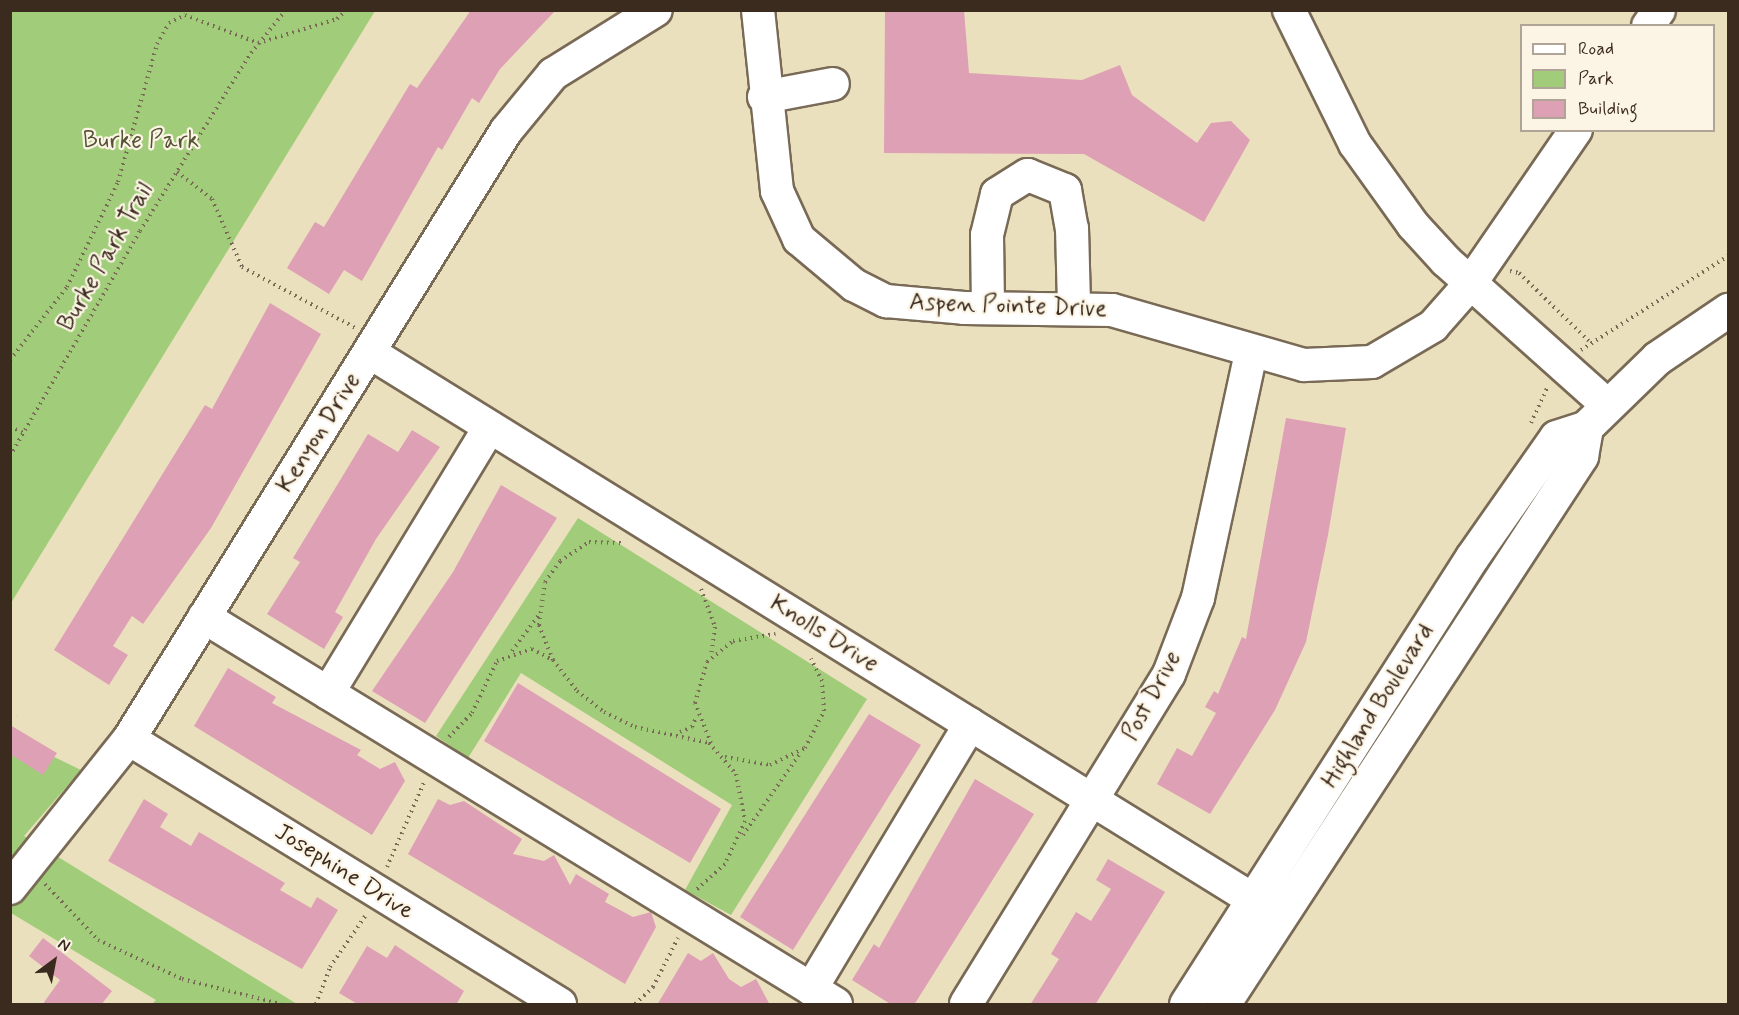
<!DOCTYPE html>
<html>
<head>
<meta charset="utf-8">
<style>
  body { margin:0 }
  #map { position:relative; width:1739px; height:1015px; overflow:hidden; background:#ebe0be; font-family:Mynerve,sans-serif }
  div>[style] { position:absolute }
  .green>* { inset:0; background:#a1cd7a }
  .building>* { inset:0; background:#dea0b4 }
  .path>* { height:4px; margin-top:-2px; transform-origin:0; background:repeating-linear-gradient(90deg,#796a56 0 1.5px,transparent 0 6px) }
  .roads { filter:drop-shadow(2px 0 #796a56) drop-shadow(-2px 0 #796a56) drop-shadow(0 2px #796a56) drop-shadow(0 -2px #796a56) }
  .minor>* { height:32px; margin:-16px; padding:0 16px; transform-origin:16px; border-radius:16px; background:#fff }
  .major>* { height:33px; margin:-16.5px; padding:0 16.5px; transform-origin:16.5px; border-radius:16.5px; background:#fff }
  span { translate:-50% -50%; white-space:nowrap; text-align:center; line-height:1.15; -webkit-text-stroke:4.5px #fcf5e5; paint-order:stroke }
  .park-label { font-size:24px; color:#545335 }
  .street-label { font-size:24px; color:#3b2a1e }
  .frame { position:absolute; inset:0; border:12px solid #3b2a1e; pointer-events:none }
  .legend { position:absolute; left:1520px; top:24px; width:195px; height:108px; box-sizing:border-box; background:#fcf5e5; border:2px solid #afa495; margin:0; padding:8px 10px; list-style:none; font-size:18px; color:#3b2a1e }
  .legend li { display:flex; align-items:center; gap:12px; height:30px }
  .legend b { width:30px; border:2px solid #afa495 }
  .north { position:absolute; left:24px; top:931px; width:60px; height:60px; -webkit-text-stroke:4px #fcf5e5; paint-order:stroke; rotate:32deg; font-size:16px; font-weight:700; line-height:24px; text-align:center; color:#3b2a1e }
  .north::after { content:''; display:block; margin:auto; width:21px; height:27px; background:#3b2a1e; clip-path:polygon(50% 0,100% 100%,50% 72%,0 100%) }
</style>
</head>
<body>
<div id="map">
  <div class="green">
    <i style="clip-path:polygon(11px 10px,375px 11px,11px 603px,10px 11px)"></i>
    <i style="clip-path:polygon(578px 518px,867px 699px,731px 915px,685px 890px,732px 805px,521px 673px,468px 758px,436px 736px)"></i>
    <i style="clip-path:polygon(11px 736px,81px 770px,24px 836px,297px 1004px,152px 1004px,156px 1000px,11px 913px)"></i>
  </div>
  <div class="building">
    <i style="clip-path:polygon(471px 10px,556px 10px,500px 69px,479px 103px,472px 98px,442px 150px,438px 147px,362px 281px,344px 270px,329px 294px,287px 268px,315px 222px,324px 227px,410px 84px,417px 88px)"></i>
    <i style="clip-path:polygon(885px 10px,964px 10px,969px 73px,1082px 80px,1120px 65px,1132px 95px,1197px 143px,1211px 123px,1231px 121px,1250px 140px,1204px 222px,1084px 154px,884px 153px)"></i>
    <i style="clip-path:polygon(270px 303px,321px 334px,211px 528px,143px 624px,132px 616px,113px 646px,128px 655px,109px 685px,54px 650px,205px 405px,212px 409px)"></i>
    <i style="clip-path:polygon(1286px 418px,1346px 428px,1328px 535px,1306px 642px,1275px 710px,1210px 814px,1157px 784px,1177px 748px,1192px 756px,1216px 713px,1205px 707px,1214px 691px,1218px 694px,1242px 637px,1246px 639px)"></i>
    <i style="clip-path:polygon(412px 430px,440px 447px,376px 539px,335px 612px,343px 617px,324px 649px,267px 614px,300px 562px,293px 558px,368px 434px,398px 452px)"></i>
    <i style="clip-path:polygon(501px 485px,557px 518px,425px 723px,372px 691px,453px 572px)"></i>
    <i style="clip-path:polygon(228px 668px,276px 697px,272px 703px,361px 750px,357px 755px,380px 769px,395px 762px,405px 781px,372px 835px,194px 726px)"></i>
    <i style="clip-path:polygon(518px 683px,721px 809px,690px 863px,484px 741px)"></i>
    <i style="clip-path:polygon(869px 714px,921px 745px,793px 950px,740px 917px)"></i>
    <i style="clip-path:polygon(10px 725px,57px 753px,43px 775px,10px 754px)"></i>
    <i style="clip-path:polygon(975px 779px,1034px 814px,914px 1005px,892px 1005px,852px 980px,874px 944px,879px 948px)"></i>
    <i style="clip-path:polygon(144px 799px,168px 814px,160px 827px,191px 846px,199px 832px,285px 883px,280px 890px,311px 908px,317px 897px,338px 910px,302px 969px,108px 861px)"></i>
    <i style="clip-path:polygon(438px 799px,450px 805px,464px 801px,522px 839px,513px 854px,544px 861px,554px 855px,570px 885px,576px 874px,609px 894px,605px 902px,633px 917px,651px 912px,656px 927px,625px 984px,408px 854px)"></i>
    <i style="clip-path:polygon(1108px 859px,1165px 892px,1095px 1005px,1030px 1005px,1059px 959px,1051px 954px,1076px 912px,1091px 921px,1111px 889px,1096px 880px)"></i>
    <i style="clip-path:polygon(43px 938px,112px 991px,101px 1005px,42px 1005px,60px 980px,29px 956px)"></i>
    <i style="clip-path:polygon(395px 945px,464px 991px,456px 1005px,359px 1005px,339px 993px,367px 946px,387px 958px)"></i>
    <i style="clip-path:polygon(688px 953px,701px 961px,713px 953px,729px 979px,741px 987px,756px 979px,770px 1005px,657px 1005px)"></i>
  </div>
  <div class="path">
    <i style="left:177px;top:172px;width:44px;rotate:37.6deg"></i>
    <i style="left:212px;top:199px;width:74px;rotate:66.2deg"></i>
    <i style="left:242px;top:267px;width:129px;rotate:28.2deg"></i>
    <i style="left:1510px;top:271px;width:9px;rotate:13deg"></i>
    <i style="left:1519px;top:273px;width:98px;rotate:44.2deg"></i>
    <i style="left:1581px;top:350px;width:174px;rotate:-32.6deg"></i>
    <i style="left:10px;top:360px;width:93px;rotate:-52deg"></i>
    <i style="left:67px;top:287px;width:117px;rotate:-64.1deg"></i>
    <i style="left:118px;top:182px;width:143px;rotate:-74.2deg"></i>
    <i style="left:157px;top:44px;width:24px;rotate:-60deg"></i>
    <i style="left:169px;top:23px;width:18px;rotate:-27deg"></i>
    <i style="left:185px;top:15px;width:78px;rotate:21deg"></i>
    <i style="left:258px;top:43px;width:83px;rotate:-16.9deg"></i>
    <i style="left:337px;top:19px;width:13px;rotate:-45deg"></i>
    <i style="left:1531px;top:423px;width:41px;rotate:-65.3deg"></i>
    <i style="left:10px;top:427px;width:16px;rotate:22deg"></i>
    <i style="left:10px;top:456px;width:260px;rotate:-60deg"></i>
    <i style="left:140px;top:231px;width:210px;rotate:-58.1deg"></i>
    <i style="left:251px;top:53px;width:55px;rotate:-50.9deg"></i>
    <i style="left:701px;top:589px;width:40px;rotate:69.8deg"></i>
    <i style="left:715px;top:627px;width:29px;rotate:98deg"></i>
    <i style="left:512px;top:651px;width:44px;rotate:-53.4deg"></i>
    <i style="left:553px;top:660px;width:38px;rotate:-112deg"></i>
    <i style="left:539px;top:625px;width:43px;rotate:-82.1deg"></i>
    <i style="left:545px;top:582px;width:26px;rotate:-54deg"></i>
    <i style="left:560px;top:561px;width:35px;rotate:-33deg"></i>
    <i style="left:589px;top:542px;width:36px;rotate:2deg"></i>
    <i style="left:10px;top:716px;width:6px;rotate:-9deg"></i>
    <i style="left:680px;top:732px;width:13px;rotate:-23deg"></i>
    <i style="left:692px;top:727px;width:12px;rotate:-66deg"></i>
    <i style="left:449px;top:737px;width:33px;rotate:-46deg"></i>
    <i style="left:472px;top:713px;width:58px;rotate:-64.3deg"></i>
    <i style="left:497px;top:661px;width:37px;rotate:-19deg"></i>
    <i style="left:532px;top:649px;width:24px;rotate:28deg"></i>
    <i style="left:553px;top:660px;width:39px;rotate:52deg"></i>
    <i style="left:577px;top:691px;width:34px;rotate:38deg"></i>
    <i style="left:604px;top:712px;width:34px;rotate:26deg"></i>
    <i style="left:635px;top:727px;width:76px;rotate:12.2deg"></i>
    <i style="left:709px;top:743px;width:41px;rotate:48.9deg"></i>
    <i style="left:736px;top:774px;width:48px;rotate:79.2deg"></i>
    <i style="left:745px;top:821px;width:47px;rotate:114.9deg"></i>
    <i style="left:725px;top:864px;width:39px;rotate:138deg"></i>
    <i style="left:711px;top:743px;width:43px;rotate:-111.8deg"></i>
    <i style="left:695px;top:703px;width:43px;rotate:-73.7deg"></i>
    <i style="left:707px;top:662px;width:33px;rotate:-39deg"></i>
    <i style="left:733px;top:641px;width:43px;rotate:-9.5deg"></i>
    <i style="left:725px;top:757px;width:46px;rotate:10.1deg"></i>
    <i style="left:770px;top:765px;width:39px;rotate:-26deg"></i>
    <i style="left:805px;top:748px;width:42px;rotate:-62.8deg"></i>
    <i style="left:824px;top:711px;width:30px;rotate:-94deg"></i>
    <i style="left:822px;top:681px;width:25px;rotate:-116deg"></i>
    <i style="left:743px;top:835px;width:98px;rotate:-55deg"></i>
    <i style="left:387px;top:867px;width:95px;rotate:-66.4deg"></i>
    <i style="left:45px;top:884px;width:77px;rotate:46.6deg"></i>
    <i style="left:98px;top:940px;width:93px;rotate:24.9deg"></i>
    <i style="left:182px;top:979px;width:102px;rotate:14.2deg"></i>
    <i style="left:316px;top:1004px;width:40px;rotate:-69deg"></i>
    <i style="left:330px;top:967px;width:63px;rotate:-55.3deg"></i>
    <i style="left:635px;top:1004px;width:25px;rotate:-43deg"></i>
    <i style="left:653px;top:987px;width:55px;rotate:-63deg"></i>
  </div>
  <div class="roads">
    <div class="minor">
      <i style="left:758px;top:10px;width:182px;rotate:84deg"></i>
      <i style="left:777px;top:191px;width:53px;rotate:65.4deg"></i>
      <i style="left:799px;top:239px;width:72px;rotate:39.9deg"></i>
      <i style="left:854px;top:285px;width:36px;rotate:27deg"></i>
      <i style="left:886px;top:301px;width:78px;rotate:5.1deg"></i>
      <i style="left:964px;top:308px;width:148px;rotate:0.8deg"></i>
      <i style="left:1112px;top:310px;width:200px;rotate:16deg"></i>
      <i style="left:1304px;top:365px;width:68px;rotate:-2.5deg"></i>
      <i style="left:1372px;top:362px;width:71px;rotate:-30.5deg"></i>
      <i style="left:1433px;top:326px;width:56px;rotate:-48.6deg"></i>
      <i style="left:1470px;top:284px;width:187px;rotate:-55.5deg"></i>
      <i style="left:1289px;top:10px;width:149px;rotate:63.8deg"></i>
      <i style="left:1355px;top:144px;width:100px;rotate:54.4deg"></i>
      <i style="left:1413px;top:225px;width:49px;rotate:47.5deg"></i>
      <i style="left:1446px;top:261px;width:216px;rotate:41.8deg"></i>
      <i style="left:1648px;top:26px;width:19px;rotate:-55deg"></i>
      <i style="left:764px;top:97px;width:70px;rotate:-10.7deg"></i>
      <i style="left:988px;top:307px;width:72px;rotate:-90.8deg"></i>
      <i style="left:987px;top:235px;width:42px;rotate:-76.3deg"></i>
      <i style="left:997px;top:194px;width:36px;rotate:-32deg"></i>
      <i style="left:1028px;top:175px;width:40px;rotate:22deg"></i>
      <i style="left:1065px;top:190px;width:39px;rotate:80deg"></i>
      <i style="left:1072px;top:228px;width:78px;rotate:88.5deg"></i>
      <i style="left:369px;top:352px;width:1067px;rotate:31.78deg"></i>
      <i style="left:204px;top:617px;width:741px;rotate:31.48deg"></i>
      <i style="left:328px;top:693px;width:311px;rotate:-58.7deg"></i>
      <i style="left:129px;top:739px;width:506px;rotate:31.59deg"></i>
      <i style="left:10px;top:888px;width:191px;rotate:-51.4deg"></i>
      <i style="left:129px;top:739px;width:715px;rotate:-58.2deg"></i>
      <i style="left:506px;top:131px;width:74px;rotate:-50.5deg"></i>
      <i style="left:553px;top:74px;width:121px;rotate:-31.9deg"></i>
      <i style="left:811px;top:989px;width:309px;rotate:-59deg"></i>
      <i style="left:966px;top:1004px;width:387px;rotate:-58.4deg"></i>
      <i style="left:1169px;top:674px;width:81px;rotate:-69.1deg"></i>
      <i style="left:1198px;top:598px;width:252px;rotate:-77.8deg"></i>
    </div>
    <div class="major">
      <i style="left:1186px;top:1004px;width:531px;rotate:-57.39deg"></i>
      <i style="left:1472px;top:557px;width:146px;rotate:-55deg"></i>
      <i style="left:1556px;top:437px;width:32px;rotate:-18deg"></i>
      <i style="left:1586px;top:427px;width:99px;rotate:-44.2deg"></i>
      <i style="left:1657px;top:358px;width:86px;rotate:-34.1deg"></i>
      <i style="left:1223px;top:1004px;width:655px;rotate:-56.84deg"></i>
      <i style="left:1581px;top:456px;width:29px;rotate:-80deg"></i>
    </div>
  </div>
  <div class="park-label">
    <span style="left:141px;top:141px">Burke Park</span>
  </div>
  <div class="street-label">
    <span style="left:106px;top:257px;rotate:-60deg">Burke Park Trail</span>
    <span style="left:1008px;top:306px;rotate:2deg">Aspen Pointe Drive</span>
    <span style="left:319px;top:433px;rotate:-58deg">Kenyon Drive</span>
    <span style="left:824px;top:634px;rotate:32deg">Knolls Drive</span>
    <span style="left:1152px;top:696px;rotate:-62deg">Post Drive</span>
    <span style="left:1378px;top:706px;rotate:-58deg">Highland Boulevard</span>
    <span style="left:344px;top:872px;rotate:32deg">Josephine Drive</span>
  </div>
  <div class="frame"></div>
  <ul class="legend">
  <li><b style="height:8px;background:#fff"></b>Road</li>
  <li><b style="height:16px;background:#a1cd7a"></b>Park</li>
  <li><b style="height:16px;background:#dea0b4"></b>Building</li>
  </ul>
  <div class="north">N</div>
</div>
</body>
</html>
